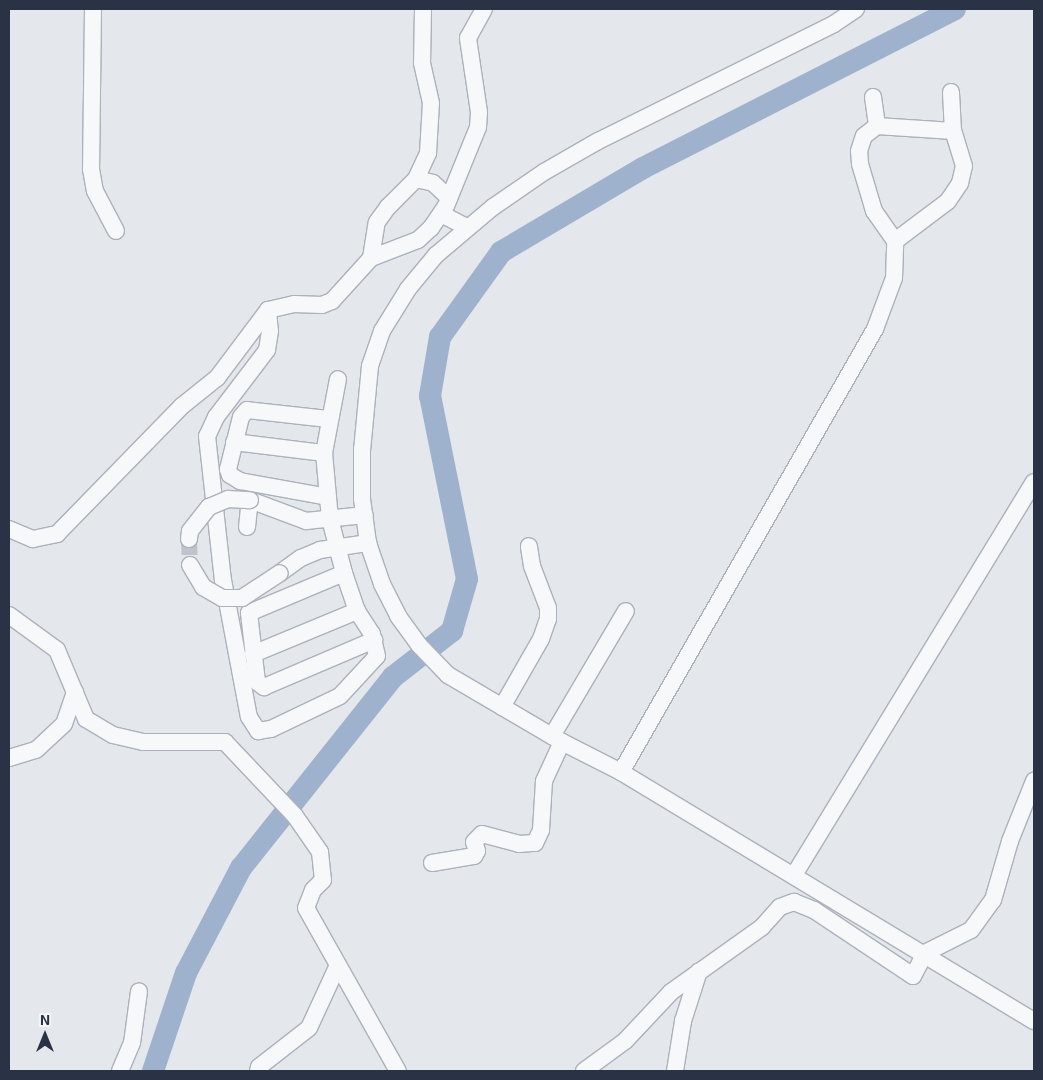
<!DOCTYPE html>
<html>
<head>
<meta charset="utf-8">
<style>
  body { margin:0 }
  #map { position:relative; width:1043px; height:1080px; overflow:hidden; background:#e4e7ec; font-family:"Exo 2",sans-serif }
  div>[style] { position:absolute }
  .river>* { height:22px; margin:-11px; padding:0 11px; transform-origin:11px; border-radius:11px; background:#9eb2cd }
  .minor-tunnel>* { height:16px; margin-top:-8px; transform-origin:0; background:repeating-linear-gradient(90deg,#bfc3cb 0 16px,transparent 0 24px) }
  .roads { filter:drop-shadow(1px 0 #acb1ba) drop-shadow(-1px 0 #acb1ba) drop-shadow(0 1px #acb1ba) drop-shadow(0 -1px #acb1ba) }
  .minor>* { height:16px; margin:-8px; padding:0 8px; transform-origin:8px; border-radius:8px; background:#f7f8fa }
  .bridges { filter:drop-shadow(1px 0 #acb1ba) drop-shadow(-1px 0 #acb1ba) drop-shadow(0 1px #acb1ba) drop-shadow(0 -1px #acb1ba) }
  .minor-bridge>* { height:16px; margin:-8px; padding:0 8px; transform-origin:8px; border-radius:8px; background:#f7f8fa }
  span { translate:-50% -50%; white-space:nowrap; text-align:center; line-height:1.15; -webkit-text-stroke:4px #f4f6f9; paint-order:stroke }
  .frame { position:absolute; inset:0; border:10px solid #2a3346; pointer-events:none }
  .north { position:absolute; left:20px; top:1010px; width:50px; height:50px; -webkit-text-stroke:4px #f4f6f9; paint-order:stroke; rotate:0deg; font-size:14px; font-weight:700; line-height:20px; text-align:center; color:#2a3346 }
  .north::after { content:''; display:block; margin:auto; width:18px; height:22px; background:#2a3346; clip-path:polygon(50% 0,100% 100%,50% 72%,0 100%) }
</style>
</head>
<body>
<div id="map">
  <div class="river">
    <i style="left:153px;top:1071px;width:103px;rotate:-71.4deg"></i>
    <i style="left:186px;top:973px;width:119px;rotate:-62.4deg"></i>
    <i style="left:241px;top:868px;width:244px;rotate:-51.5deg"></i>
    <i style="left:393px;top:677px;width:75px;rotate:-37.9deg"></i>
    <i style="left:452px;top:631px;width:54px;rotate:-73.9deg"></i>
    <i style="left:467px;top:579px;width:187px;rotate:-101.4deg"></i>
    <i style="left:430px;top:396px;width:60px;rotate:-80.4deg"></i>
    <i style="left:440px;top:337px;width:105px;rotate:-54.3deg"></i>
    <i style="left:501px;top:252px;width:165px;rotate:-30.6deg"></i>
    <i style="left:643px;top:168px;width:350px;rotate:-27deg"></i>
  </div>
  <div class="minor-tunnel">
    <i style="left:189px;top:539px;width:26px;rotate:88deg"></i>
  </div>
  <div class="roads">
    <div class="minor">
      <i style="left:93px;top:9px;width:160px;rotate:90.7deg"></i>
      <i style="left:91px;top:169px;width:22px;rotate:80deg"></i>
      <i style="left:95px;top:191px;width:45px;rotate:62.3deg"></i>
      <i style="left:856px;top:9px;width:27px;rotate:146deg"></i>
      <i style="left:834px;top:24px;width:263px;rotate:153.6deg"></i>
      <i style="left:598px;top:141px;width:62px;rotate:150.1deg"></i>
      <i style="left:544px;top:172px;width:62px;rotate:145.5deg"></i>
      <i style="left:493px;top:207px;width:75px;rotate:139.9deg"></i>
      <i style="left:436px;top:255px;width:44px;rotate:129.5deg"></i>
      <i style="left:408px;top:289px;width:49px;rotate:121.8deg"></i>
      <i style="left:382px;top:331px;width:37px;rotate:109deg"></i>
      <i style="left:370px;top:366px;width:84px;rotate:95.4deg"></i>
      <i style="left:362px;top:450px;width:49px;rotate:90deg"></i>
      <i style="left:362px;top:499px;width:44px;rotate:82.2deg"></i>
      <i style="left:368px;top:543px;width:43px;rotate:71.1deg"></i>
      <i style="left:382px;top:584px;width:36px;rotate:63deg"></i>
      <i style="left:398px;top:616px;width:36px;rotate:54deg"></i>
      <i style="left:419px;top:645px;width:42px;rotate:46deg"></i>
      <i style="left:448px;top:675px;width:132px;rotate:30.4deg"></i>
      <i style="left:562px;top:742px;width:66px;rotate:27deg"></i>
      <i style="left:621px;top:772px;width:482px;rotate:31.1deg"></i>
      <i style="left:873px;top:97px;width:29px;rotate:82deg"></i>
      <i style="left:416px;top:179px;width:17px;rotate:13deg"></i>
      <i style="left:433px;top:183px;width:22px;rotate:43deg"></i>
      <i style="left:441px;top:214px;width:29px;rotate:27deg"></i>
      <i style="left:895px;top:241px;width:66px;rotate:-37deg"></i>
      <i style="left:948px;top:201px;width:22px;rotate:-56deg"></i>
      <i style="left:960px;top:183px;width:17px;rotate:-77deg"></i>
      <i style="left:964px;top:166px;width:37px;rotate:-107deg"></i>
      <i style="left:953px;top:131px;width:39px;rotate:-93deg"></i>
      <i style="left:371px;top:258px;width:36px;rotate:-81deg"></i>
      <i style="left:377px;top:222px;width:19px;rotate:-54deg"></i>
      <i style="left:388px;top:207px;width:40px;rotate:-45deg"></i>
      <i style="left:416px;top:179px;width:29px;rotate:-65deg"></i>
      <i style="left:428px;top:153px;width:50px;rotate:-86.6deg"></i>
      <i style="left:431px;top:103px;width:41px;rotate:-102.7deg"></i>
      <i style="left:422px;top:63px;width:54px;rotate:-88.9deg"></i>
      <i style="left:268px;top:310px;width:21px;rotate:85deg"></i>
      <i style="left:270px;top:331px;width:19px;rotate:99deg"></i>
      <i style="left:267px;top:350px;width:84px;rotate:127.3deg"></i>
      <i style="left:216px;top:417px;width:21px;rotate:115deg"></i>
      <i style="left:207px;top:436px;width:145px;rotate:83.7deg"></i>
      <i style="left:223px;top:580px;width:139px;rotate:79.3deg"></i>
      <i style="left:249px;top:717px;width:17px;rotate:57deg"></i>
      <i style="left:258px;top:731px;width:13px;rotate:-9deg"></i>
      <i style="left:271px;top:729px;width:76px;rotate:-25.6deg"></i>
      <i style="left:340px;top:696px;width:54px;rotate:-47.2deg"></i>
      <i style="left:377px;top:656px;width:23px;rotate:-103deg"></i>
      <i style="left:372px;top:634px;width:27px;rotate:-123deg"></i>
      <i style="left:357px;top:611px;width:40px;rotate:-108.9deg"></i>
      <i style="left:344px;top:573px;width:56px;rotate:-104.5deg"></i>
      <i style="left:330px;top:519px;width:66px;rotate:-95.2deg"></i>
      <i style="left:324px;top:453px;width:75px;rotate:-79.3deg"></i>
      <i style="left:328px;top:419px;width:81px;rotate:-173.7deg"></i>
      <i style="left:247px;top:410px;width:9px;rotate:131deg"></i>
      <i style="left:241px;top:417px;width:54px;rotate:104deg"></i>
      <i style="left:228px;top:469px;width:6px;rotate:72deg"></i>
      <i style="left:230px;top:475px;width:12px;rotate:31deg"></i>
      <i style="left:240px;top:481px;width:89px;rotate:10.3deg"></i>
      <i style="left:234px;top:442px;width:91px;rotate:7deg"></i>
      <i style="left:247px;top:527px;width:27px;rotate:-84deg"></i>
      <i style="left:250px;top:500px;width:60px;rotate:20.6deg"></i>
      <i style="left:306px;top:521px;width:59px;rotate:-5.8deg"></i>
      <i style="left:9px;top:529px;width:26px;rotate:23deg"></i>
      <i style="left:33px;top:539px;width:25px;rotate:-12deg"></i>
      <i style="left:57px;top:534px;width:179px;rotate:-45.7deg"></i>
      <i style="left:182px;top:406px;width:45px;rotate:-38.7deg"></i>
      <i style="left:217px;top:378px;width:85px;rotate:-53.1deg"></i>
      <i style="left:268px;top:310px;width:27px;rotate:-13deg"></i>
      <i style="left:294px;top:304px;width:28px;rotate:2deg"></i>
      <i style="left:322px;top:305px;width:11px;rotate:-22deg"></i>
      <i style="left:332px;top:301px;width:58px;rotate:-47.8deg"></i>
      <i style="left:371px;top:258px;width:50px;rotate:-21deg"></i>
      <i style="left:418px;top:240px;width:18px;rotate:-43deg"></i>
      <i style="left:431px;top:228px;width:27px;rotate:-56deg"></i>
      <i style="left:446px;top:206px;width:85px;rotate:-67.9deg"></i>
      <i style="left:478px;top:127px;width:15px;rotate:-86deg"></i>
      <i style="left:479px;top:112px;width:75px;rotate:-98.5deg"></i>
      <i style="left:468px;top:38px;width:33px;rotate:-61deg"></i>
      <i style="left:280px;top:573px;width:26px;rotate:-36deg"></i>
      <i style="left:301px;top:558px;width:21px;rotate:-23deg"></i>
      <i style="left:320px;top:550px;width:49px;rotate:-8.3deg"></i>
      <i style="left:344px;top:573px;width:103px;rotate:157.2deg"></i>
      <i style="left:249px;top:613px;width:69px;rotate:83.4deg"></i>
      <i style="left:257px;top:682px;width:9px;rotate:36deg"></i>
      <i style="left:264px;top:687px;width:120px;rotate:-23.1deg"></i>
      <i style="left:9px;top:615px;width:59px;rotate:36.1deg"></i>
      <i style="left:57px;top:650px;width:75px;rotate:67.2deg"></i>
      <i style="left:86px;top:719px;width:31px;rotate:31deg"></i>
      <i style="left:113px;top:735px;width:31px;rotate:13deg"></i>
      <i style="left:143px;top:742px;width:82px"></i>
      <i style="left:225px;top:742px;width:102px;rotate:46.6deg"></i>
      <i style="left:295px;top:816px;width:44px;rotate:55.2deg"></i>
      <i style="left:320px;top:852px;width:28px;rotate:84deg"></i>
      <i style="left:323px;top:880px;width:14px;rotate:135deg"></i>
      <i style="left:313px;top:890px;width:19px;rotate:111deg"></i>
      <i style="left:306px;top:908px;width:187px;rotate:60.6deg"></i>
      <i style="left:253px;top:654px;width:113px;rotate:-22.5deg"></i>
      <i style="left:502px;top:707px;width:78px;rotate:-60.2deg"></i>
      <i style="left:541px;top:639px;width:21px;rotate:-71deg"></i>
      <i style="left:548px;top:619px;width:11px;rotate:-90deg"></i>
      <i style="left:548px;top:608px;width:45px;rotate:-110.9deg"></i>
      <i style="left:532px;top:566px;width:20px;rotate:-99deg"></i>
      <i style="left:552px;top:736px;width:145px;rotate:-59.4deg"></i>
      <i style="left:9px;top:758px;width:28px;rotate:-17deg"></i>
      <i style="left:36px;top:750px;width:38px;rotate:-43deg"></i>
      <i style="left:64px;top:724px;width:34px;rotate:-71deg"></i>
      <i style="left:621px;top:772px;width:511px;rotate:-60.17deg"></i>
      <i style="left:875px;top:329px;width:54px;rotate:-69.6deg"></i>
      <i style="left:894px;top:278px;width:37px;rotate:-88deg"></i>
      <i style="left:895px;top:241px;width:37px;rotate:-125deg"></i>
      <i style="left:874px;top:211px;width:49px;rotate:-106.6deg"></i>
      <i style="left:860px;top:164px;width:13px;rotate:-94deg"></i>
      <i style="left:859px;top:151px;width:16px;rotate:-72deg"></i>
      <i style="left:864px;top:136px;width:16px;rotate:-38deg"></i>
      <i style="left:877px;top:126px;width:76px;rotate:3.8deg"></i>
      <i style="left:432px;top:863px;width:43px;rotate:-9.5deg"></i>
      <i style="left:474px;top:856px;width:6px;rotate:-59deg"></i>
      <i style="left:477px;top:851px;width:9px;rotate:-108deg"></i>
      <i style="left:474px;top:842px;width:11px;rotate:-45deg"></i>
      <i style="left:482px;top:834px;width:38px;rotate:15deg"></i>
      <i style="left:519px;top:844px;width:16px;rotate:-4deg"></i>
      <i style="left:535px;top:843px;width:14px;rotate:-65deg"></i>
      <i style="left:541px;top:830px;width:49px;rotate:-86.5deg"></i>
      <i style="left:544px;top:781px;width:43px;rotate:-65.2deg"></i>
      <i style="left:794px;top:875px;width:460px;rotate:-58.6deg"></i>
      <i style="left:120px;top:1071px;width:30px;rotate:-67deg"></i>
      <i style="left:132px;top:1043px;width:52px;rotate:-82.3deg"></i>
      <i style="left:258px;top:1071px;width:4px;rotate:-76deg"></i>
      <i style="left:259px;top:1067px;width:63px;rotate:-38deg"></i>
      <i style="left:309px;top:1028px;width:69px;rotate:-65.3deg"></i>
      <i style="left:584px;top:1071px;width:51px;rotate:-36.2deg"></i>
      <i style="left:625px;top:1041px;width:67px;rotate:-46.8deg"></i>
      <i style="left:671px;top:992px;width:112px;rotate:-35.5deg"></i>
      <i style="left:762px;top:927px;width:27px;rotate:-48deg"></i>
      <i style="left:780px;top:907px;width:15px;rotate:-20deg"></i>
      <i style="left:794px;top:902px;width:22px;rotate:22deg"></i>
      <i style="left:814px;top:910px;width:119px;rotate:33.7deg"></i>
      <i style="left:913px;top:976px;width:26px;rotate:-62deg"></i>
      <i style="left:925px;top:953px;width:51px;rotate:-26.6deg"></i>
      <i style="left:971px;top:930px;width:37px;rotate:-54deg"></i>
      <i style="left:993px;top:900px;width:61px;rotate:-73.9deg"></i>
      <i style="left:1010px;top:841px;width:65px;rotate:-68.2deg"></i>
      <i style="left:675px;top:1071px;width:51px;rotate:-80.9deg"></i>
      <i style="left:683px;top:1021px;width:52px;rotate:-72.3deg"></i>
    </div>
  </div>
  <div class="bridges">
    <div class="minor-bridge">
      <i style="left:189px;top:539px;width:8px;rotate:-83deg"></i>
      <i style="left:190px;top:531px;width:31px;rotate:-52deg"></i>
      <i style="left:209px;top:507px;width:21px;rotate:-23deg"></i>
      <i style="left:228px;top:499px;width:22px;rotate:3deg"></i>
      <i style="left:190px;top:565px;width:26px;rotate:59deg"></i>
      <i style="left:203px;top:587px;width:22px;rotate:30deg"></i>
      <i style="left:222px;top:598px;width:20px"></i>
      <i style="left:242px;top:598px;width:45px;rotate:-33.3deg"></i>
    </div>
  </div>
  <div class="frame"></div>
  <div class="north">N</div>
</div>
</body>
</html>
